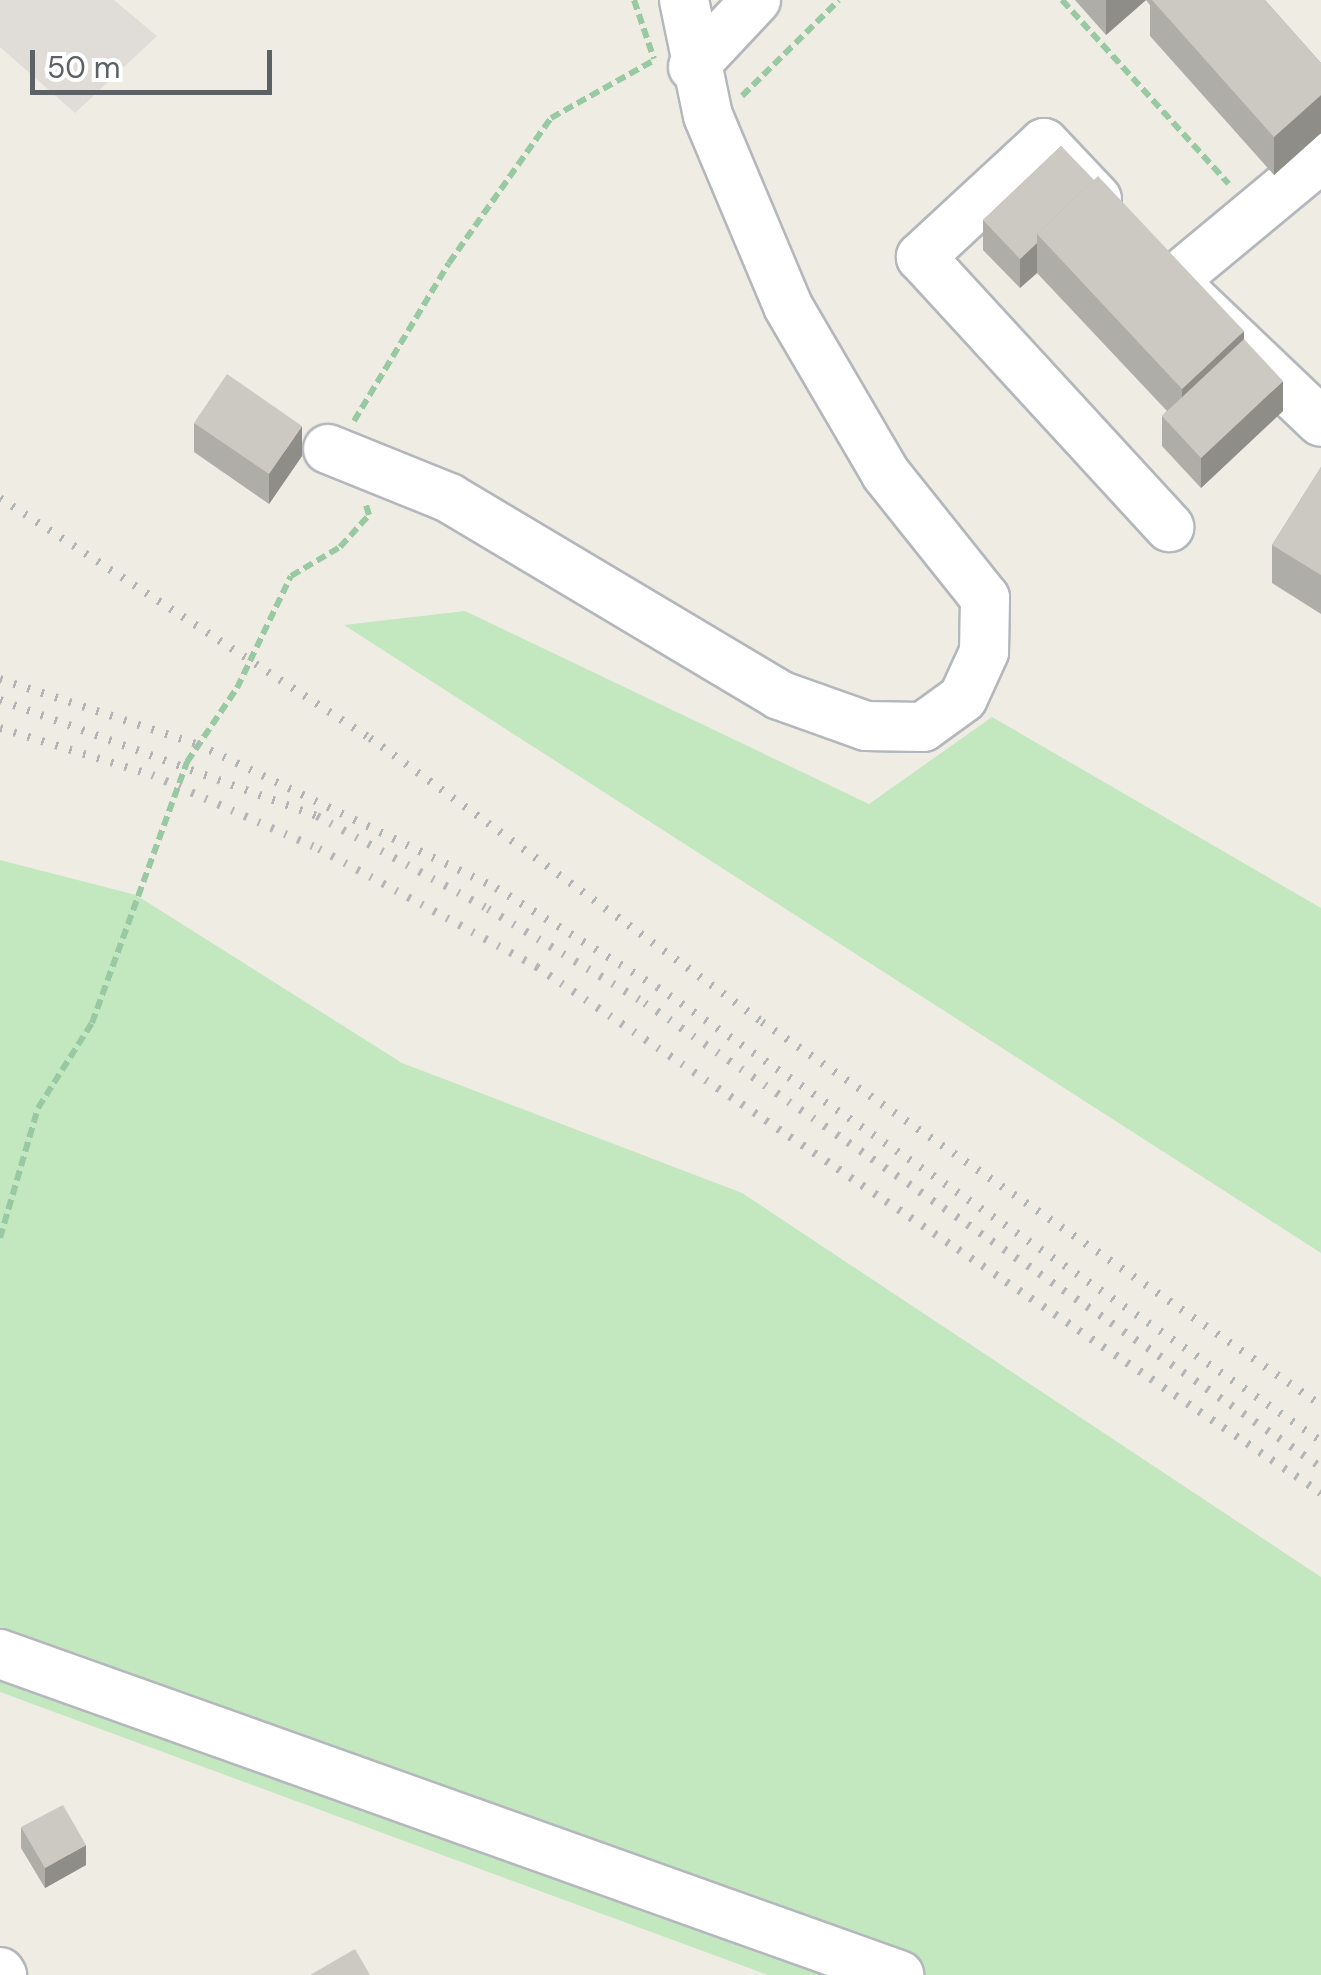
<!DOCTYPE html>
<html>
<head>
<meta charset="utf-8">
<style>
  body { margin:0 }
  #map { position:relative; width:1321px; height:1975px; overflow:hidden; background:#efece4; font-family:"DM Sans",sans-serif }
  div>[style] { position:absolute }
  .industrial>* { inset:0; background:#e0ddd8 }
  .green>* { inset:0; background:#c3e7bf }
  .path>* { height:6px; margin-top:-3px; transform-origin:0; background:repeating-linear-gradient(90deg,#98c9a2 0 10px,transparent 0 15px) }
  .roads { filter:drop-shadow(2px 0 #b4b7bb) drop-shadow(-2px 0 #b4b7bb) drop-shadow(0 2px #b4b7bb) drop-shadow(0 -2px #b4b7bb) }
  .minor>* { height:48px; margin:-24px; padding:0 24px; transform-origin:24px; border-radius:24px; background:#fff }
  .rail>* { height:8px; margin-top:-4px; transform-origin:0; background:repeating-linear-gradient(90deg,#b3b4b5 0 2.5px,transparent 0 14.5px) }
  .wall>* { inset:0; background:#afada8 }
  .shaded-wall>* { inset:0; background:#8f8d88 }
  .building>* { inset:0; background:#ccc9c3 }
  span { translate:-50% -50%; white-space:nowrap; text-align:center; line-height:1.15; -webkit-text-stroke:10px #fff; paint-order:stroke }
  .scale { position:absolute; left:30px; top:50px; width:242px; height:45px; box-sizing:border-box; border:5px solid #5c6165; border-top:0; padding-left:12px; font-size:30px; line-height:35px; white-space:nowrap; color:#5c6165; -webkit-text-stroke:8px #fff; paint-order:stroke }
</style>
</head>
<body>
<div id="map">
  <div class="industrial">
    <i style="clip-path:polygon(0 0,114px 0,157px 36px,75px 113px,0 47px)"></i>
  </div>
  <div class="green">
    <i style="clip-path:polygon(465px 611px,869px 804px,992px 717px,1321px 908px,1321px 1253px,344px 625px)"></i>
    <i style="clip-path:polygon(0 860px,136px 895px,402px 1063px,742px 1193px,1321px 1577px,1321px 1975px,768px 1975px,0 1692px)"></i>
  </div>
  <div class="path">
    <i style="left:634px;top:0;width:62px;rotate:71.3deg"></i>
    <i style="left:1062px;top:0;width:248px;rotate:47.8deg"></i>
    <i style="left:742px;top:96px;width:136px;rotate:-44.7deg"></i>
    <i style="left:354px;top:421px;width:184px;rotate:-59deg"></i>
    <i style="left:449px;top:263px;width:177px;rotate:-54.9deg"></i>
    <i style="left:551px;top:118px;width:120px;rotate:-29.3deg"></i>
    <i style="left:0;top:1238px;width:135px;rotate:-73.7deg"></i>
    <i style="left:38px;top:1108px;width:101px;rotate:-57.6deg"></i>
    <i style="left:92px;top:1023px;width:278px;rotate:-70deg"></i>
    <i style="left:187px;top:762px;width:89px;rotate:-56deg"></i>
    <i style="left:237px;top:688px;width:124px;rotate:-64.3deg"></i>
    <i style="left:291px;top:576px;width:57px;rotate:-30.6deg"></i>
    <i style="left:340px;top:547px;width:43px;rotate:-47.8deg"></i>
    <i style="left:369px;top:515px;width:10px;rotate:-107deg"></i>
  </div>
  <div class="roads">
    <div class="minor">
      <i style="left:693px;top:67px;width:92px;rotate:-46.8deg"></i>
      <i style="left:1321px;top:158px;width:192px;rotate:140.3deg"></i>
      <i style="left:1173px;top:281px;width:204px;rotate:43.6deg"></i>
      <i style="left:1097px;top:199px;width:77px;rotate:-133.4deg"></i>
      <i style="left:1044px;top:143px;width:168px;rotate:137.2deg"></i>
      <i style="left:921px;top:257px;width:367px;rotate:47.4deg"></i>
      <i style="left:328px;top:449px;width:131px;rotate:22deg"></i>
      <i style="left:449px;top:498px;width:384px;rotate:30.8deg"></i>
      <i style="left:779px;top:695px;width:92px;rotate:19.6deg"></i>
      <i style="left:866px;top:726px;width:57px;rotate:1deg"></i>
      <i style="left:923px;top:727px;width:49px;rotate:-35.9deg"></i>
      <i style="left:963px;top:698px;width:51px;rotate:-65.5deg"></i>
      <i style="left:984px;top:652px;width:54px;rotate:-88.9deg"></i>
      <i style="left:985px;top:598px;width:159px;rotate:-128.6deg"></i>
      <i style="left:886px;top:474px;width:194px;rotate:-120.3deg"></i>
      <i style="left:788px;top:306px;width:206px;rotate:-112.8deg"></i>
      <i style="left:708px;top:116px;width:118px;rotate:-101.7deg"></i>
      <i style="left:0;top:1654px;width:955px;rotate:19.65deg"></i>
      <i style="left:0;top:1972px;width:4px;rotate:56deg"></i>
    </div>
  </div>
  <div class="rail">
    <i style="left:0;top:498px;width:441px;rotate:33deg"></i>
    <i style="left:370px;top:738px;width:484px;rotate:35.9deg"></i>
    <i style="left:762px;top:1022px;width:678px;rotate:34.42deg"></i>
    <i style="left:0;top:679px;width:207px;rotate:18.3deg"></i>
    <i style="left:197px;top:744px;width:332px;rotate:25.7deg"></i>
    <i style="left:496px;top:888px;width:189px;rotate:31.6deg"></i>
    <i style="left:657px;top:987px;width:804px;rotate:34.36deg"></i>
    <i style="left:0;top:700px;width:338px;rotate:20.1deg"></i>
    <i style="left:317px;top:816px;width:195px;rotate:28.5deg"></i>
    <i style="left:488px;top:909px;width:183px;rotate:30.9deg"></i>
    <i style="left:645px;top:1003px;width:820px;rotate:34.47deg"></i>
    <i style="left:0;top:728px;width:159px;rotate:17.2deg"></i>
    <i style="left:152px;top:775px;width:183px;rotate:23.9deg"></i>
    <i style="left:319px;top:849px;width:248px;rotate:28.4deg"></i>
    <i style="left:537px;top:967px;width:944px;rotate:33.86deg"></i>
  </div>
  <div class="wall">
    <i style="clip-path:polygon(1075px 0,1146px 0,1106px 35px)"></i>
    <i style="clip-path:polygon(1146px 0,1265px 0,1321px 63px,1321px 133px,1274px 175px,1150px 36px,1150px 5px)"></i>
    <i style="clip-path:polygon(1061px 146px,1244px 339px,1283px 411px,1201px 488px,1162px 446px,1162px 416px,1167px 411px,1037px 273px,1020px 288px,983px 250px,983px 220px)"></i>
    <i style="clip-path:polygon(194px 423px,302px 456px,269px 504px,194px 452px)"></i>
    <i style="clip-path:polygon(1321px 467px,1321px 614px,1272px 583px,1272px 545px)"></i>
    <i style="clip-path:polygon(21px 1827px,86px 1865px,45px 1888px,21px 1848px)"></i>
  </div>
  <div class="shaded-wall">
    <i style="clip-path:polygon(1106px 0,1146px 0,1106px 35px)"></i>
    <i style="clip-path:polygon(1321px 95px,1321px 133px,1274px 175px,1274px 137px)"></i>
    <i style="clip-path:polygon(1037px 243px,1037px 273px,1020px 288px,1020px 259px)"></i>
    <i style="clip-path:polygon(1244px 331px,1244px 369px,1182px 427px,1182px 389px)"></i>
    <i style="clip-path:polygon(1283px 381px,1283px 411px,1201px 488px,1201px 458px)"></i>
    <i style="clip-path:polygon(302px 426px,302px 456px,269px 504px,269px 474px)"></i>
    <i style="clip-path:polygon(86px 1845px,86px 1865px,45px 1888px,45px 1868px)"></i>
  </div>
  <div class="building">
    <i style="clip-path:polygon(1152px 0,1265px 0,1321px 63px,1321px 95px,1274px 137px)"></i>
    <i style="clip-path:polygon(1061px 146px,1094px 180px,1037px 234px,1037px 243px,1020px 259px,983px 220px)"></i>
    <i style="clip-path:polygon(1098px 176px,1244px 331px,1182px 389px,1037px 234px)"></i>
    <i style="clip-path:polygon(1244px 339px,1283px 381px,1201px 458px,1162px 416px)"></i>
    <i style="clip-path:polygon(227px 374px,302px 426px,269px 474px,194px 423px)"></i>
    <i style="clip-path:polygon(1321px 467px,1321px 575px,1272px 545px)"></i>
    <i style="clip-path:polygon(63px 1805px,86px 1845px,45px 1868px,21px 1827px)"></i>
    <i style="clip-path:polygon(355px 1949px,370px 1975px,310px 1975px)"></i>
  </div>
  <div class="scale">50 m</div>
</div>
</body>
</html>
